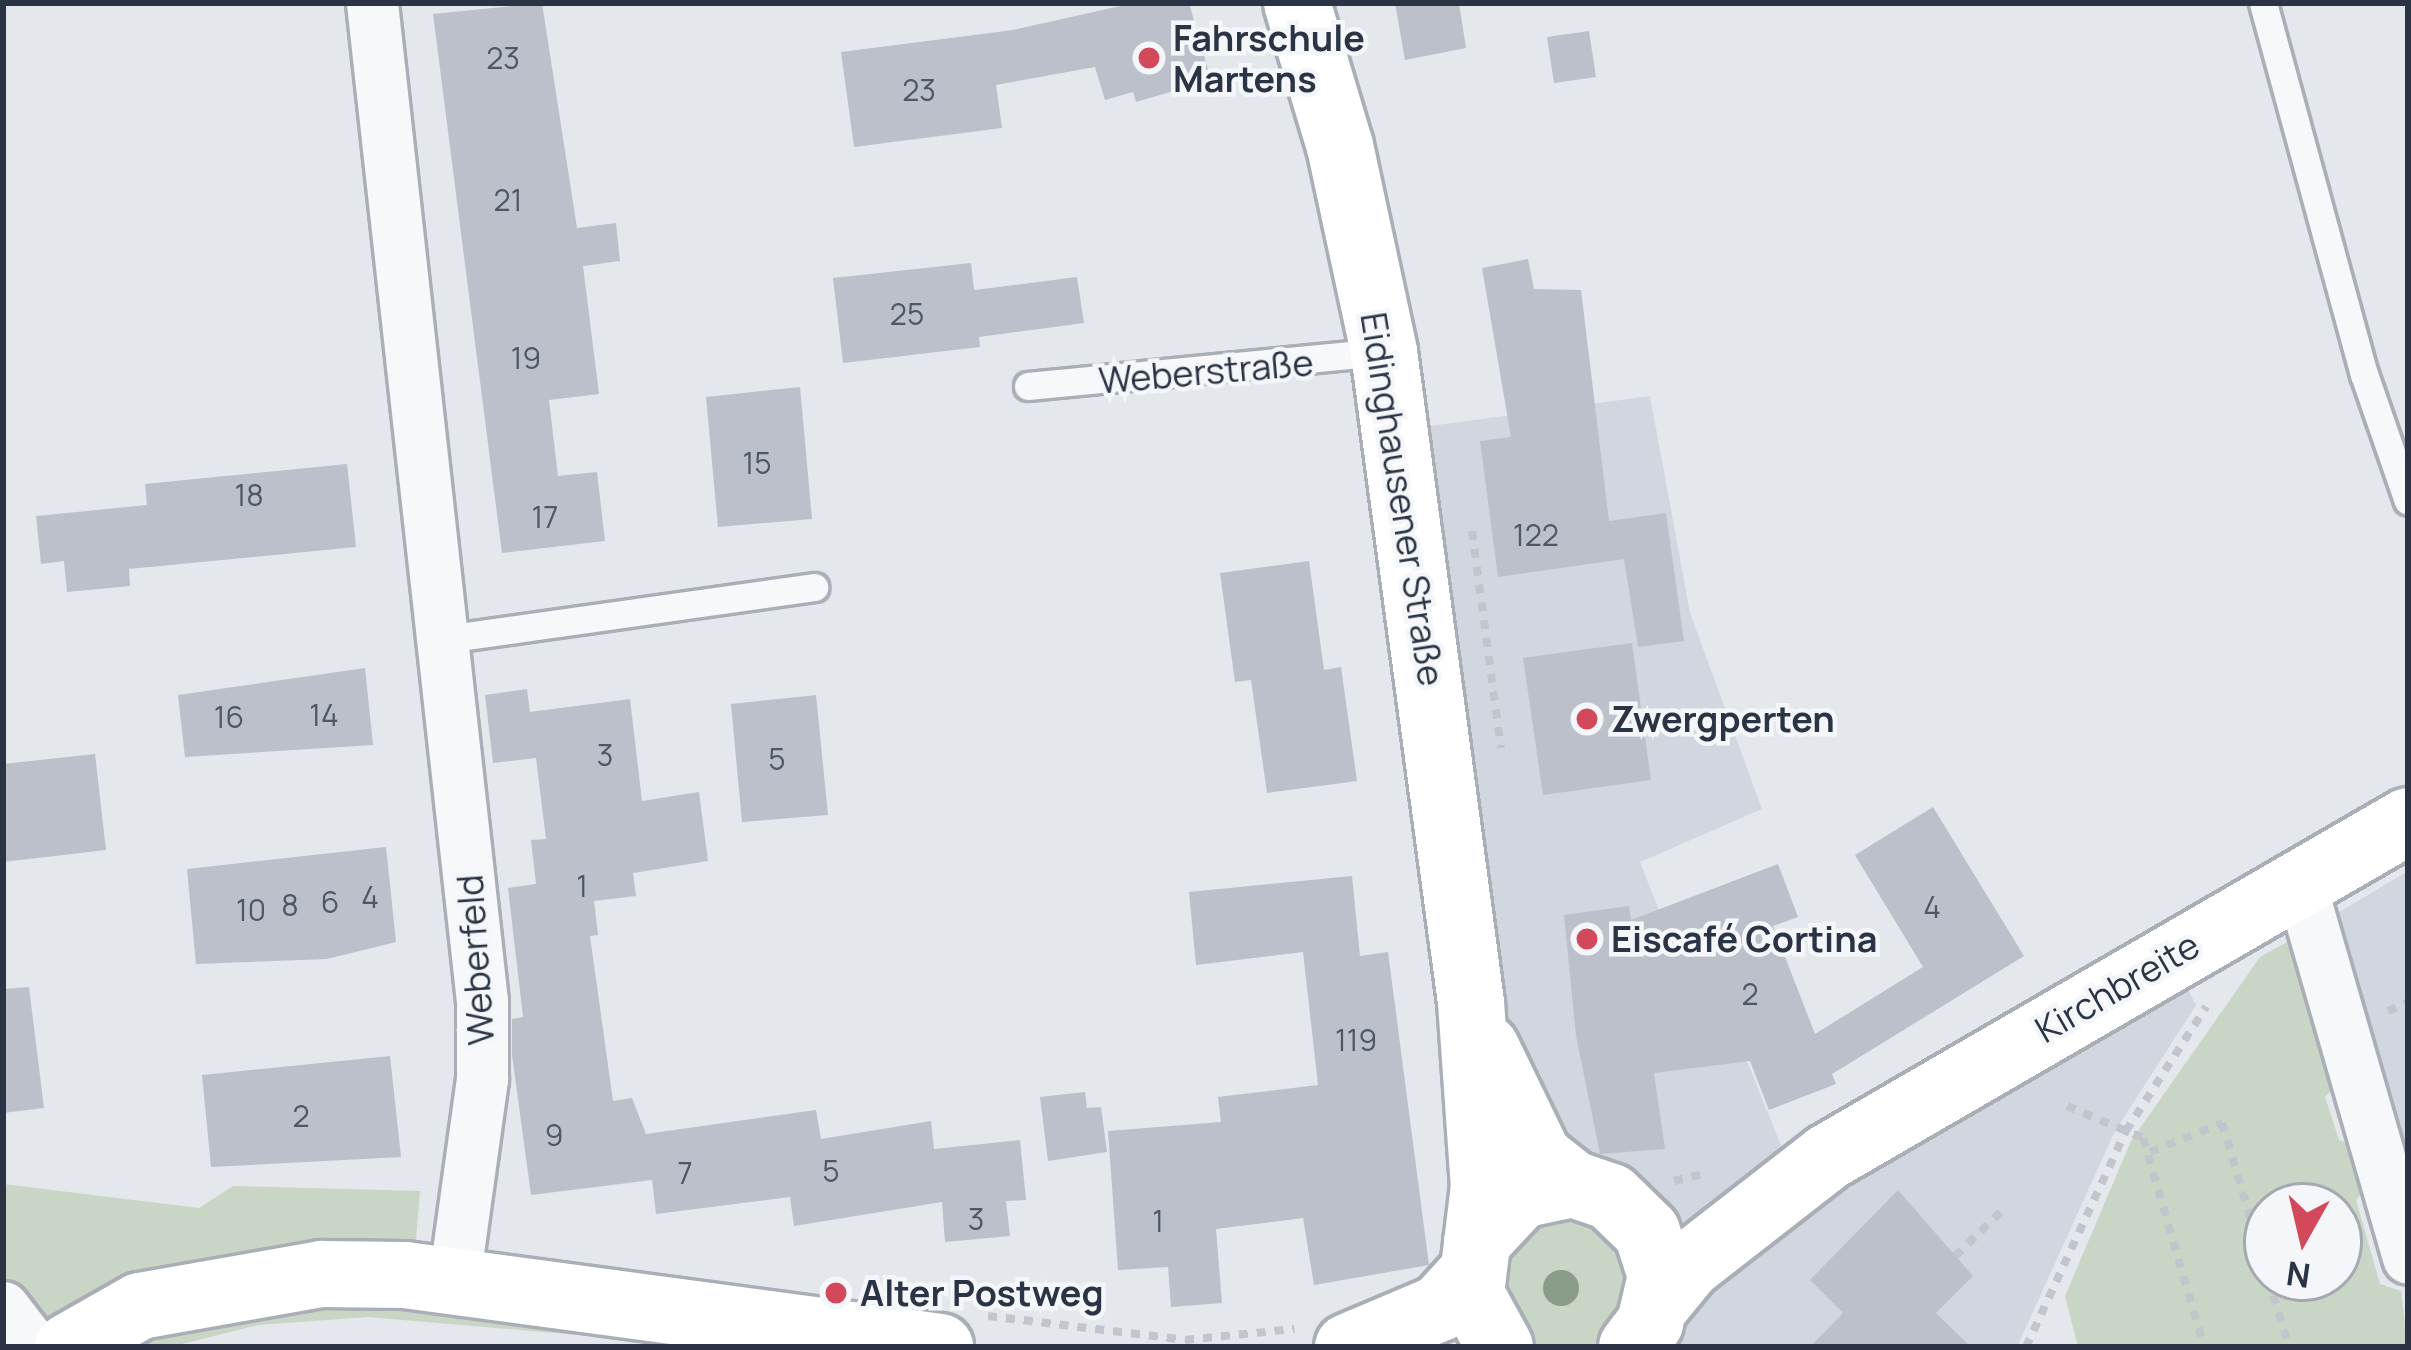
<!DOCTYPE html>
<html>
<head>
<meta charset="utf-8">
<style>
  body { margin:0 }
  #map { position:relative; width:2411px; height:1350px; overflow:hidden; background:#e4e7ec; font-family:Manrope,sans-serif }
  div>[style] { position:absolute }
  .built>* { inset:0; background:#d2d6de }
  .green>* { inset:0; background:#c9d6c5 }
  .building>* { inset:0; background:#bbc0ca }
  .path>* { height:8px; margin-top:-4px; transform-origin:0; background:repeating-linear-gradient(90deg,#c2c5cb 0 9px,transparent 0 18px) }
  .roads { filter:drop-shadow(3px 0 #a9aeb7) drop-shadow(-3px 0 #a9aeb7) drop-shadow(0 3px #a9aeb7) drop-shadow(0 -3px #a9aeb7) }
  .lane>* { height:27px; margin:-13.5px; padding:0 13.5px; transform-origin:13.5px; border-radius:13.5px; background:#f7f8fa }
  .street>* { height:51px; margin:-25.5px; padding:0 25.5px; transform-origin:25.5px; border-radius:25.5px; background:#f7f8fa }
  .secondary>* { height:66px; margin:-33px; padding:0 33px; transform-origin:33px; border-radius:33px; background:#fff }
  .trees>* { width:36px; height:36px; margin:-18px; border-radius:50%; background:#899d89 }
  .dots>* { width:33px; height:33px; translate:-50% -50%; box-sizing:border-box; border:6px solid #f4f6f9; border-radius:50% }
  span { translate:-50% -50%; white-space:nowrap; text-align:center; line-height:1.15; -webkit-text-stroke:9px #f4f6f9; paint-order:stroke }
  .number-label { font-size:30px; color:#4f5766 }
  .number-label span { -webkit-text-stroke-width:0 }
  .poi-label { font-size:36px; color:#2b3445; font-weight:700 }
  .left { translate:0 -50%; text-align:left }
  .street-label { font-size:36px; color:#2b3445 }
  .frame { position:absolute; inset:0; border:6px solid #2b3445; pointer-events:none }
  .north { position:absolute; left:2243px; top:1182px; width:120px; height:120px; box-sizing:border-box; background:#f4f6f9; border:3px solid #a4a8b1; border-radius:50%; rotate:188deg; font-size:33px; font-weight:700; line-height:48px; text-align:center; color:#2b3445 }
  .north::after { content:''; display:block; margin:auto; width:42px; height:54px; background:#d1495b; clip-path:polygon(50% 0,100% 100%,50% 72%,0 100%) }
</style>
</head>
<body>
<div id="map">
  <div class="built">
    <i style="clip-path:polygon(1650px 396px,1690px 613px,1762px 809px,1640px 862px,1697px 1007px,1721px 997px,1789px 1165px,2168px 952px,2196px 1005px,2114px 1133px,2017px 1347px,1616px 1347px,1501px 1105px,1401px 430px)"></i>
    <i style="clip-path:polygon(2408px 871px,2408px 1162px,2399px 1165px,2326px 920px)"></i>
  </div>
  <div class="green">
    <i style="clip-path:polygon(evenodd,2287px 942px,2300px 950px,2341px 1079px,2325px 1097px,2339px 1140px,2361px 1148px,2370px 1184px,2356px 1200px,2380px 1284px,2401px 1291px,2408px 1347px,2078px 1347px,2065px 1296px,2131px 1141px,2260px 957px,2287px 942px,2267px 1206px,2339px 1206px,2339px 1278px,2267px 1278px,2267px 1206px)"></i>
    <i style="clip-path:polygon(3px 1184px,199px 1208px,233px 1186px,420px 1191px,415px 1252px,717px 1347px,368px 1317px,258px 1325px,170px 1347px,3px 1347px)"></i>
    <i style="clip-path:polygon(1528px 1199px,1638px 1240px,1616px 1347px,1505px 1347px,1480px 1247px)"></i>
  </div>
  <div class="building">
    <i style="clip-path:polygon(542px 3px,577px 228px,616px 223px,620px 261px,583px 266px,599px 394px,549px 400px,558px 476px,597px 472px,605px 541px,502px 553px,433px 14px)"></i>
    <i style="clip-path:polygon(1134px 3px,1189px 3px,1211px 80px,1136px 102px,1133px 92px,1105px 100px,1095px 67px,996px 85px,1002px 128px,854px 147px,841px 52px,1013px 30px)"></i>
    <i style="clip-path:polygon(1395px 3px,1459px 3px,1466px 48px,1405px 60px)"></i>
    <i style="clip-path:polygon(1589px 31px,1596px 77px,1554px 83px,1547px 37px)"></i>
    <i style="clip-path:polygon(1528px 259px,1534px 289px,1581px 290px,1609px 521px,1666px 513px,1684px 641px,1638px 647px,1624px 559px,1498px 577px,1480px 441px,1511px 437px,1482px 268px)"></i>
    <i style="clip-path:polygon(971px 263px,974px 290px,1077px 277px,1084px 323px,979px 337px,980px 347px,843px 363px,833px 278px)"></i>
    <i style="clip-path:polygon(800px 387px,812px 519px,718px 527px,706px 397px)"></i>
    <i style="clip-path:polygon(347px 464px,356px 547px,129px 569px,130px 586px,67px 592px,64px 561px,41px 564px,36px 516px,147px 505px,145px 484px)"></i>
    <i style="clip-path:polygon(1309px 561px,1324px 670px,1341px 667px,1357px 781px,1267px 793px,1251px 680px,1235px 682px,1220px 573px)"></i>
    <i style="clip-path:polygon(1632px 643px,1651px 780px,1543px 795px,1523px 658px)"></i>
    <i style="clip-path:polygon(365px 668px,373px 745px,185px 757px,178px 695px)"></i>
    <i style="clip-path:polygon(527px 689px,530px 712px,630px 699px,642px 801px,699px 792px,708px 861px,633px 873px,636px 896px,594px 901px,598px 935px,590px 936px,613px 1101px,632px 1098px,646px 1134px,816px 1110px,821px 1139px,931px 1121px,934px 1149px,1020px 1140px,1026px 1200px,1006px 1201px,1010px 1236px,945px 1242px,942px 1202px,794px 1226px,790px 1197px,656px 1214px,652px 1180px,531px 1195px,512px 1055px,512px 1019px,523px 1017px,508px 888px,536px 884px,531px 840px,546px 839px,536px 758px,493px 763px,485px 695px)"></i>
    <i style="clip-path:polygon(816px 695px,828px 815px,742px 822px,731px 704px)"></i>
    <i style="clip-path:polygon(95px 754px,106px 850px,3px 862px,3px 764px)"></i>
    <i style="clip-path:polygon(1933px 807px,2024px 956px,1832px 1074px,1836px 1084px,1769px 1110px,1750px 1061px,1654px 1073px,1665px 1149px,1600px 1154px,1576px 1036px,1564px 915px,1629px 906px,1631px 920px,1778px 864px,1798px 917px,1773px 926px,1815px 1034px,1923px 967px,1855px 855px)"></i>
    <i style="clip-path:polygon(386px 847px,396px 942px,327px 959px,196px 964px,187px 869px)"></i>
    <i style="clip-path:polygon(1352px 876px,1360px 956px,1388px 952px,1429px 1265px,1314px 1285px,1303px 1218px,1216px 1229px,1222px 1303px,1171px 1307px,1168px 1267px,1118px 1270px,1108px 1131px,1221px 1122px,1218px 1097px,1318px 1085px,1303px 952px,1196px 965px,1189px 892px)"></i>
    <i style="clip-path:polygon(29px 987px,44px 1108px,3px 1113px,3px 989px)"></i>
    <i style="clip-path:polygon(390px 1056px,401px 1157px,211px 1167px,202px 1075px)"></i>
    <i style="clip-path:polygon(1085px 1092px,1087px 1108px,1101px 1107px,1107px 1152px,1048px 1161px,1040px 1097px)"></i>
    <i style="clip-path:polygon(1898px 1190px,1973px 1276px,1936px 1313px,1971px 1347px,1810px 1347px,1843px 1313px,1810px 1280px)"></i>
  </div>
  <div class="path">
    <i style="left:1472px;top:531px;width:219px;rotate:82.4deg"></i>
    <i style="left:2388px;top:1011px;width:22px;rotate:-24deg"></i>
    <i style="left:2067px;top:1106px;width:82px;rotate:22.8deg"></i>
    <i style="left:2143px;top:1138px;width:218px;rotate:73.7deg"></i>
    <i style="left:2150px;top:1152px;width:78px;rotate:-21.9deg"></i>
    <i style="left:2222px;top:1123px;width:158px;rotate:73.4deg"></i>
    <i style="left:1674px;top:1181px;width:33px;rotate:-14deg"></i>
    <i style="left:1955px;top:1256px;width:72px;rotate:-43.9deg"></i>
    <i style="left:2268px;top:1278px;width:72px;rotate:73.1deg"></i>
    <i style="left:988px;top:1316px;width:198px;rotate:6.9deg"></i>
    <i style="left:1185px;top:1340px;width:110px;rotate:-5.8deg"></i>
    <i style="left:2026px;top:1347px;width:238px;rotate:-65.2deg"></i>
    <i style="left:2126px;top:1131px;width:148px;rotate:-57.2deg"></i>
  </div>
  <div class="roads">
    <div class="lane">
      <i style="left:2263px;top:3px;width:385px;rotate:74.8deg"></i>
      <i style="left:2364px;top:374px;width:134px;rotate:70.9deg"></i>
      <i style="left:1028px;top:386px;width:358px;rotate:-5.5deg"></i>
      <i style="left:445px;top:639px;width:373px;rotate:-8deg"></i>
    </div>
    <div class="street">
      <i style="left:372px;top:3px;width:1004px;rotate:83.71deg"></i>
      <i style="left:482px;top:1001px;width:78px;rotate:90deg"></i>
      <i style="left:482px;top:1079px;width:204px;rotate:97.9deg"></i>
      <i style="left:2300px;top:883px;width:390px;rotate:73.9deg"></i>
      <i style="left:3px;top:1307px;width:51px;rotate:52.2deg"></i>
    </div>
    <div class="secondary">
      <i style="left:1297px;top:3px;width:149px;rotate:73.3deg"></i>
      <i style="left:1340px;top:146px;width:211px;rotate:77.9deg"></i>
      <i style="left:1384px;top:352px;width:656px;rotate:82.38deg"></i>
      <i style="left:1471px;top:1002px;width:184px;rotate:86deg"></i>
      <i style="left:1484px;top:1186px;width:109px;rotate:96.9deg"></i>
      <i style="left:1471px;top:1294px;width:60px;rotate:61.3deg"></i>
      <i style="left:1486px;top:1048px;width:121px;rotate:64.1deg"></i>
      <i style="left:1539px;top:1157px;width:43px;rotate:38.5deg"></i>
      <i style="left:1477px;top:1242px;width:64px;rotate:-46.9deg"></i>
      <i style="left:1521px;top:1195px;width:53px;rotate:-11.9deg"></i>
      <i style="left:1573px;top:1184px;width:40px;rotate:18.9deg"></i>
      <i style="left:1611px;top:1197px;width:50px;rotate:44.2deg"></i>
      <i style="left:1647px;top:1232px;width:46px;rotate:72.3deg"></i>
      <i style="left:1661px;top:1276px;width:48px;rotate:103.2deg"></i>
      <i style="left:1650px;top:1323px;width:30px;rotate:127deg"></i>
      <i style="left:1657px;top:1304px;width:49px;rotate:-50.8deg"></i>
      <i style="left:1688px;top:1266px;width:177px;rotate:-37.9deg"></i>
      <i style="left:1828px;top:1157px;width:670px;rotate:-30.08deg"></i>
      <i style="left:68px;top:1347px;width:83px;rotate:-29.7deg"></i>
      <i style="left:140px;top:1306px;width:185px;rotate:-10deg"></i>
      <i style="left:322px;top:1274px;width:83px;rotate:0.7deg"></i>
      <i style="left:405px;top:1275px;width:540px;rotate:7.66deg"></i>
      <i style="left:1348px;top:1347px;width:100px;rotate:-23deg"></i>
      <i style="left:1440px;top:1308px;width:47px;rotate:-47.6deg"></i>
    </div>
  </div>
  <div class="trees">
    <i style="left:1561px;top:1288px"></i>
  </div>
  <div class="dots">
    <i style="left:1149px;top:58px;background:#d1495b"></i>
    <i style="left:1587px;top:719px;background:#d1495b"></i>
    <i style="left:1587px;top:939px;background:#d1495b"></i>
    <i style="left:836px;top:1293px;background:#d1495b"></i>
  </div>
  <div class="number-label">
    <span style="left:503px;top:58px">23</span>
    <span style="left:919px;top:90px">23</span>
    <span style="left:508px;top:200px">21</span>
    <span style="left:907px;top:314px">25</span>
    <span style="left:526px;top:358px">19</span>
    <span style="left:757px;top:463px">15</span>
    <span style="left:249px;top:495px">18</span>
    <span style="left:545px;top:517px">17</span>
    <span style="left:1536px;top:535px">122</span>
    <span style="left:324px;top:715px">14</span>
    <span style="left:229px;top:717px">16</span>
    <span style="left:605px;top:755px">3</span>
    <span style="left:777px;top:759px">5</span>
    <span style="left:582px;top:886px">1</span>
    <span style="left:370px;top:897px">4</span>
    <span style="left:330px;top:902px">6</span>
    <span style="left:290px;top:905px">8</span>
    <span style="left:1932px;top:907px">4</span>
    <span style="left:251px;top:910px">10</span>
    <span style="left:1750px;top:994px">2</span>
    <span style="left:1356px;top:1040px">119</span>
    <span style="left:301px;top:1116px">2</span>
    <span style="left:554px;top:1135px">9</span>
    <span style="left:831px;top:1171px">5</span>
    <span style="left:685px;top:1173px">7</span>
    <span style="left:976px;top:1219px">3</span>
    <span style="left:1158px;top:1221px">1</span>
  </div>
  <div class="poi-label">
    <span class="left" style="left:1173px;top:58px">Fahrschule<br>Martens</span>
    <span class="left" style="left:1611px;top:719px">Zwergperten</span>
    <span class="left" style="left:1611px;top:939px">Eiscafé Cortina</span>
    <span class="left" style="left:860px;top:1293px">Alter Postweg</span>
  </div>
  <div class="street-label">
    <span style="left:1206px;top:371px;rotate:-5deg">Weberstraße</span>
    <span style="left:1403px;top:499px;rotate:81deg">Eidinghausener Straße</span>
    <span style="left:475px;top:960px;rotate:-94deg">Weberfeld</span>
    <span style="left:2117px;top:987px;rotate:-30deg">Kirchbreite</span>
  </div>
  <div class="frame"></div>
  <div class="north">N</div>
</div>
</body>
</html>
